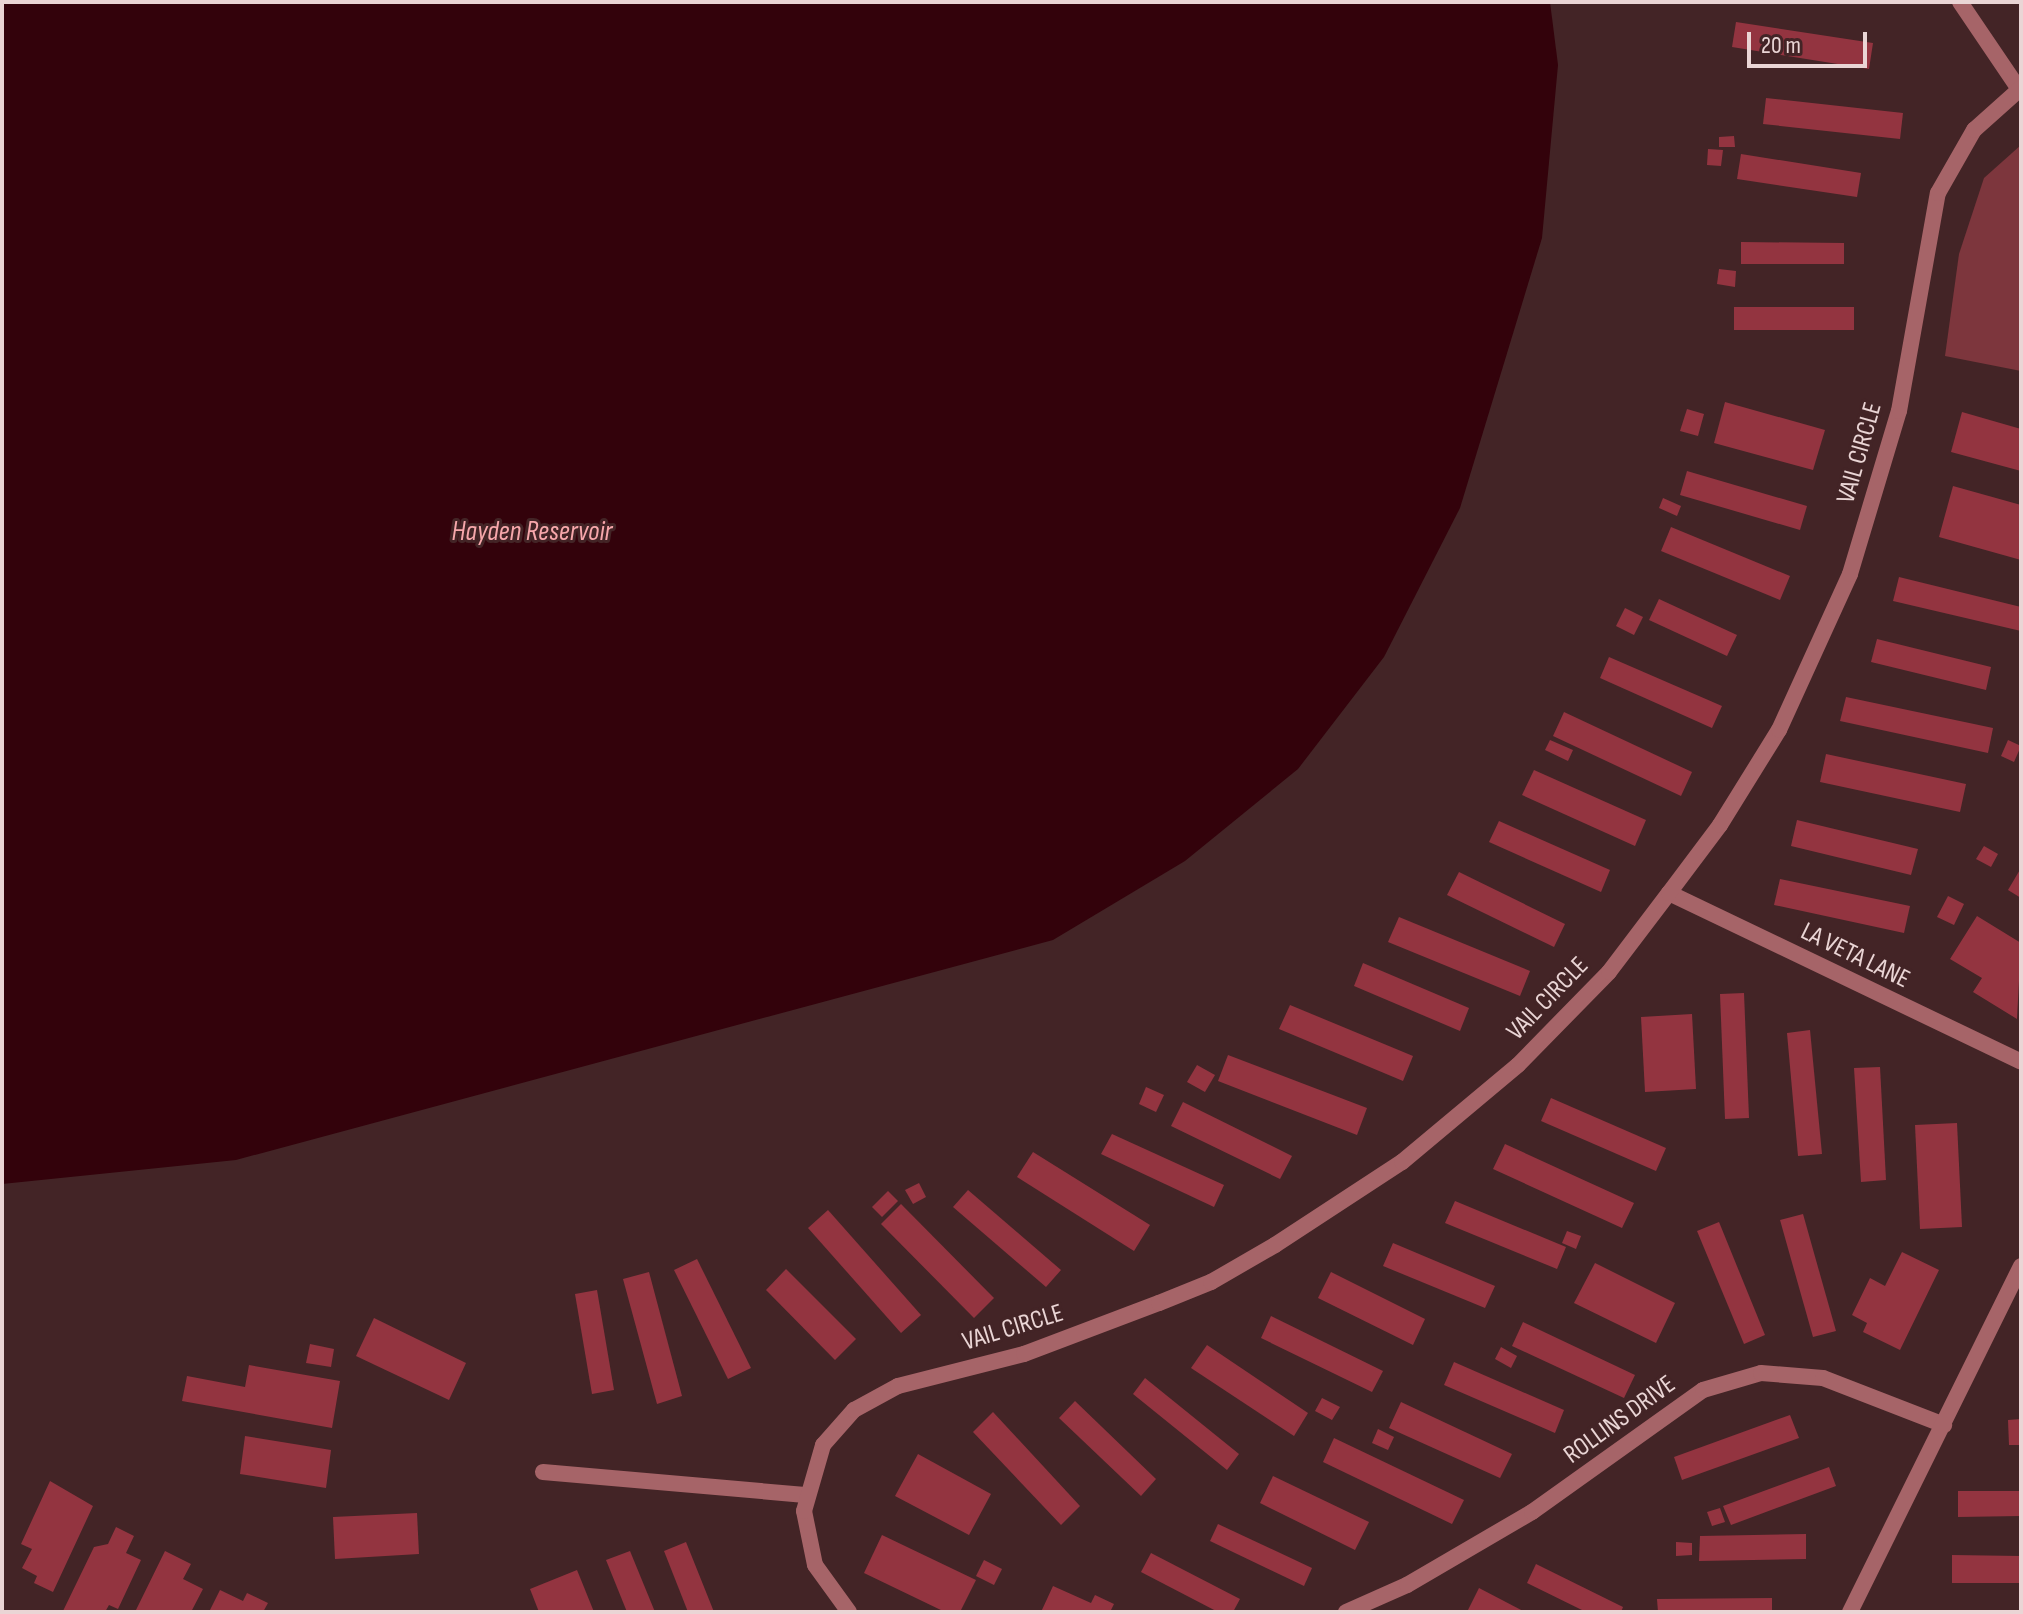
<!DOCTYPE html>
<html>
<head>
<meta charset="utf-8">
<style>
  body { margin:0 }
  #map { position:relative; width:2023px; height:1614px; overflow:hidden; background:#432426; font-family:"Sofia Sans Condensed",sans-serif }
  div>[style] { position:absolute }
  .green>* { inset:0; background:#7d363d }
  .water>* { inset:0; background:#33020b }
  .building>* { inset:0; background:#933440 }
  .street>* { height:16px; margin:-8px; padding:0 8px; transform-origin:8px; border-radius:8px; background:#a66468 }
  span { translate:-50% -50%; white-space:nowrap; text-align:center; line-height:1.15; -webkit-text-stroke:6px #432426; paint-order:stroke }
  .street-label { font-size:26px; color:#ead5d5 }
  .water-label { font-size:28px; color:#f7a7ab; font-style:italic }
  .frame { position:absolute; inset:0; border:4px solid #ead5d5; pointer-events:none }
  .scale { position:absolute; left:1747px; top:32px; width:120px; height:36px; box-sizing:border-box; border:4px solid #ead5d5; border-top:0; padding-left:10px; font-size:24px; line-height:28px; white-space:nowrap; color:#ead5d5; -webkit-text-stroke:6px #432426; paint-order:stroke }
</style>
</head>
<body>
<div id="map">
  <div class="green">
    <i style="clip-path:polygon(2021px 145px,2021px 371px,1945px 356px,1959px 254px,1984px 178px)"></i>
  </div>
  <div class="water">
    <i style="clip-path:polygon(2px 2px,1550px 2px,1558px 65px,1542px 238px,1460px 508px,1384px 657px,1298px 769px,1185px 861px,1053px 940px,236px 1160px,2px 1184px)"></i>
  </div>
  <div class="building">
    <i style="clip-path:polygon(1736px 22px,1873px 43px,1869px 69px,1732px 47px)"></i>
    <i style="clip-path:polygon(1766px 98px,1903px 113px,1900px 139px,1763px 124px)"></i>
    <i style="clip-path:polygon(1734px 136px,1735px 147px,1719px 147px,1719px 137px)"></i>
    <i style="clip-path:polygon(1708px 149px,1723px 150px,1721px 166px,1707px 165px)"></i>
    <i style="clip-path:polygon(1741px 154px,1861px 173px,1857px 197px,1737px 179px)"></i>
    <i style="clip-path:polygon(1741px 242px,1844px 243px,1844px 264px,1741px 264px)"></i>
    <i style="clip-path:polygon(1719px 269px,1736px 271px,1735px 287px,1717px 284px)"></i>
    <i style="clip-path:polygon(1734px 307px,1854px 307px,1854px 330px,1734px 330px)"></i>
    <i style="clip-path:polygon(1725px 402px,1825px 430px,1813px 470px,1714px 443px)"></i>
    <i style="clip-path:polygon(1687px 409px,1704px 414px,1698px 436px,1680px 431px)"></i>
    <i style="clip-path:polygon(1962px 412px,2021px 429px,2021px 471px,1951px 452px)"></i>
    <i style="clip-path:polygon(1687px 471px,1807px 506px,1800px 530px,1680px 495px)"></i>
    <i style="clip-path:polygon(1953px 486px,2021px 505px,2021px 560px,1939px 537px)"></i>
    <i style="clip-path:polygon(1663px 498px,1681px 506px,1677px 516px,1659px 508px)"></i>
    <i style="clip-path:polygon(1671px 527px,1790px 576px,1780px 600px,1661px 551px)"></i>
    <i style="clip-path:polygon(1899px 577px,2021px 607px,2021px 631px,1893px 601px)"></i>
    <i style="clip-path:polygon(1659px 599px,1737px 635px,1727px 656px,1649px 620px)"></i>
    <i style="clip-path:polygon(1625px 608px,1643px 617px,1634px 635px,1616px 626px)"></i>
    <i style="clip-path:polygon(1877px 639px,1991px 667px,1986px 690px,1871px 662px)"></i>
    <i style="clip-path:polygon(1609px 657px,1722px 706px,1712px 728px,1600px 678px)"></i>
    <i style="clip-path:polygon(1846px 697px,1993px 728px,1988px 753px,1840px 721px)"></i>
    <i style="clip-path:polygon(1564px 712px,1692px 772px,1681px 796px,1553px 736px)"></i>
    <i style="clip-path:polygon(1550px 740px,1573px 750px,1568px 761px,1545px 750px)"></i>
    <i style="clip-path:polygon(2008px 740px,2021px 746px,2014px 762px,2001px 756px)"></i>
    <i style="clip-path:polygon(1826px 754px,1966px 784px,1960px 812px,1820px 782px)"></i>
    <i style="clip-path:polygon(1534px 770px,1646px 820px,1635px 846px,1522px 795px)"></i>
    <i style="clip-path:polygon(1797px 820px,1918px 849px,1911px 875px,1791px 846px)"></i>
    <i style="clip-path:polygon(1499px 821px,1610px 870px,1601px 892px,1489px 842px)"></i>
    <i style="clip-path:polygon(1984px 846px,1998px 854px,1991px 867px,1976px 859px)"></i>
    <i style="clip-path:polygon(2021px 868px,2021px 898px,2008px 890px)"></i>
    <i style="clip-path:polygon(1459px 872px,1565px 924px,1554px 947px,1447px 895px)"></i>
    <i style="clip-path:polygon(1780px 879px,1910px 906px,1904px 933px,1774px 905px)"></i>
    <i style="clip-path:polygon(1948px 896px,1964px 904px,1954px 925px,1937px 917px)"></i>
    <i style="clip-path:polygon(1977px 916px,2021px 943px,2017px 1019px,1973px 992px,1982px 978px,1950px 959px)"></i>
    <i style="clip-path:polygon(1399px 917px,1530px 971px,1520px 996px,1388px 942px)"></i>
    <i style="clip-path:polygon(1363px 963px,1469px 1008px,1460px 1031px,1354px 986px)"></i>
    <i style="clip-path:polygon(1744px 993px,1749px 1118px,1725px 1119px,1720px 994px)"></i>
    <i style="clip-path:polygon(1290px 1005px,1413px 1056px,1403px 1081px,1279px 1029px)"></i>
    <i style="clip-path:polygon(1692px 1014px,1696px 1089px,1645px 1092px,1641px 1017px)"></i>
    <i style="clip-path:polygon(1810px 1030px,1822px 1154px,1798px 1156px,1787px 1033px)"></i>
    <i style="clip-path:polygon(1228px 1055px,1367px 1108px,1357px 1135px,1218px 1081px)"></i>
    <i style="clip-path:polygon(1197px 1065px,1215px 1075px,1205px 1092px,1187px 1082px)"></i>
    <i style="clip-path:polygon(1880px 1067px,1886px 1180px,1861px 1182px,1854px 1068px)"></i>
    <i style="clip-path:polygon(1146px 1087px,1164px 1095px,1156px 1112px,1139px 1104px)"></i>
    <i style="clip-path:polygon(1551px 1098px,1666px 1148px,1656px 1171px,1541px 1121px)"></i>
    <i style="clip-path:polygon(1183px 1102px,1292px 1156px,1280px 1179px,1171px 1126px)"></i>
    <i style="clip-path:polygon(1957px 1123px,1962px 1227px,1920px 1229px,1915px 1125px)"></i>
    <i style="clip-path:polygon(1112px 1134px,1224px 1185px,1214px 1207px,1101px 1154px)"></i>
    <i style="clip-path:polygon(1505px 1144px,1634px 1203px,1622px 1228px,1493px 1169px)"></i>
    <i style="clip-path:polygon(1033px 1152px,1150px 1225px,1134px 1251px,1017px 1177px)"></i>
    <i style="clip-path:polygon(919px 1183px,926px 1197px,913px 1204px,905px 1190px)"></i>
    <i style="clip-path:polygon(968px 1190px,1061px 1270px,1046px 1287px,953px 1207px)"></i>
    <i style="clip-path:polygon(888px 1191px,898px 1201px,882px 1217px,872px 1207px)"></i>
    <i style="clip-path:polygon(1455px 1201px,1566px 1247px,1557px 1269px,1445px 1223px)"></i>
    <i style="clip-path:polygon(901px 1204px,994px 1298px,974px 1318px,881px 1224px)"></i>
    <i style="clip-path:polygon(828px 1210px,921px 1315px,901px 1333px,808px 1228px)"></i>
    <i style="clip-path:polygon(1803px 1214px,1836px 1331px,1813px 1337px,1780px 1220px)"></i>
    <i style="clip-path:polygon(1719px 1222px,1765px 1335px,1744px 1344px,1697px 1231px)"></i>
    <i style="clip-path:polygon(1567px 1231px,1581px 1236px,1576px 1249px,1562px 1243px)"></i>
    <i style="clip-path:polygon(1393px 1243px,1495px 1286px,1485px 1308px,1383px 1266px)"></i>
    <i style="clip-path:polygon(1902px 1252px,1939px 1270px,1900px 1350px,1863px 1332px,1867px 1323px,1852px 1315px,1870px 1278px,1885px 1286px)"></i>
    <i style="clip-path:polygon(697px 1259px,751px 1368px,728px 1379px,674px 1270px)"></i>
    <i style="clip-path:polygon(1595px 1263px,1675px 1303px,1656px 1343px,1574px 1303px)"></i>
    <i style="clip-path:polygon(786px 1269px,856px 1339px,835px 1360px,766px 1290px)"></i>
    <i style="clip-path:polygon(649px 1272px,682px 1396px,657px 1404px,623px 1279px)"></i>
    <i style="clip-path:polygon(1331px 1272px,1425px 1319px,1413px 1345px,1318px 1298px)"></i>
    <i style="clip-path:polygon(597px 1290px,614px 1390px,592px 1394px,575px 1294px)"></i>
    <i style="clip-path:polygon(1271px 1316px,1383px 1371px,1372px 1392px,1261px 1338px)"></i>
    <i style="clip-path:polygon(374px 1318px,466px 1363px,449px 1400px,356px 1356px)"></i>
    <i style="clip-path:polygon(1523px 1322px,1635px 1375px,1624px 1398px,1512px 1346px)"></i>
    <i style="clip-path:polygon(310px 1344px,334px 1349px,331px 1367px,306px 1363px)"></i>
    <i style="clip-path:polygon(1207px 1345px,1308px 1413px,1294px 1436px,1191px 1368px)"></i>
    <i style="clip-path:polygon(1501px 1347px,1517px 1356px,1511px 1368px,1495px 1359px)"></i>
    <i style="clip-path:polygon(1454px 1362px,1564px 1410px,1555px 1433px,1444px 1385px)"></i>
    <i style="clip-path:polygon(249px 1365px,340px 1381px,332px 1428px,182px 1401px,187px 1376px,245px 1387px)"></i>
    <i style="clip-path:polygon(1145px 1378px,1239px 1454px,1227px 1470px,1133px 1394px)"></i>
    <i style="clip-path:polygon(1322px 1398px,1340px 1407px,1332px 1420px,1315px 1411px)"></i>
    <i style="clip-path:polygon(1075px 1401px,1156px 1479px,1141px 1496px,1059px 1418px)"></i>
    <i style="clip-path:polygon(1401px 1402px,1512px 1454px,1500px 1478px,1389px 1428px)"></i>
    <i style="clip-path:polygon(993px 1412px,1080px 1506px,1061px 1525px,973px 1432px)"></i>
    <i style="clip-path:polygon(1790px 1415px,1799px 1438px,1682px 1480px,1674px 1457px)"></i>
    <i style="clip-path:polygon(2021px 1419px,2021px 1445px,2009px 1445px,2008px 1420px)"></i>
    <i style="clip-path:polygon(1378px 1429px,1394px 1437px,1388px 1450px,1372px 1443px)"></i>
    <i style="clip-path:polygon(245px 1436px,331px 1450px,326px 1488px,240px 1474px)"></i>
    <i style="clip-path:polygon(1334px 1438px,1464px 1500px,1452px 1524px,1323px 1462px)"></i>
    <i style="clip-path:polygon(918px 1454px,991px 1494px,969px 1535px,895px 1496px)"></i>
    <i style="clip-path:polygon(1829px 1467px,1836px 1486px,1731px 1525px,1723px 1506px)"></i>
    <i style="clip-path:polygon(1273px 1476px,1369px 1522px,1355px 1550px,1260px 1503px)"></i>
    <i style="clip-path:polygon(50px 1481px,93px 1506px,53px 1592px,34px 1583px,37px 1576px,22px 1568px,32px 1549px,21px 1544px)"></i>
    <i style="clip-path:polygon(1958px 1491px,2021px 1491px,2021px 1516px,1958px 1517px)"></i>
    <i style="clip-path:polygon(1720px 1508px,1725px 1522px,1712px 1526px,1707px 1512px)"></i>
    <i style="clip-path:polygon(417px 1513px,419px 1554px,335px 1559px,333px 1517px)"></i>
    <i style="clip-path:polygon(1218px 1524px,1312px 1568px,1304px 1586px,1210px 1541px)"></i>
    <i style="clip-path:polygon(116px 1527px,134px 1536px,126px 1553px,141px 1560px,118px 1609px,109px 1605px,105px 1612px,63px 1611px,94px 1547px,108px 1544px)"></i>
    <i style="clip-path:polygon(1806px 1534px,1806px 1559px,1699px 1561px,1700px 1536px)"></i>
    <i style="clip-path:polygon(882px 1535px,976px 1580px,960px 1612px,945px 1612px,864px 1573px)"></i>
    <i style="clip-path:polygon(686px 1542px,714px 1612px,688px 1612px,664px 1551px)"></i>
    <i style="clip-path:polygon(1676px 1542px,1692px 1543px,1692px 1555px,1676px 1556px)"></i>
    <i style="clip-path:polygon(165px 1551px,191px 1564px,183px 1579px,203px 1589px,191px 1612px,135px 1612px)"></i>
    <i style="clip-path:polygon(630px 1551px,655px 1612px,627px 1612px,606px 1560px)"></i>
    <i style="clip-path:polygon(1151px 1553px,1240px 1599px,1233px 1612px,1218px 1612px,1141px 1572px)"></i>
    <i style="clip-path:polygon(1952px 1555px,2021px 1556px,2021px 1583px,1952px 1583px)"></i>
    <i style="clip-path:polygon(984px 1560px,1002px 1569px,994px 1585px,976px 1576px)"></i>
    <i style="clip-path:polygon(1536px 1564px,1623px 1607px,1621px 1612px,1586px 1612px,1527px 1583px)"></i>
    <i style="clip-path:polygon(577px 1570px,594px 1612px,539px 1612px,530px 1589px)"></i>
    <i style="clip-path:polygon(1053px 1586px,1091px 1603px,1095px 1595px,1114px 1604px,1110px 1612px,1041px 1612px)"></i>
    <i style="clip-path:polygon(1479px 1588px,1525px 1612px,1467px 1612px)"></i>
    <i style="clip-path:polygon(220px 1590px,243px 1601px,247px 1593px,268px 1603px,263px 1612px,209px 1612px)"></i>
    <i style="clip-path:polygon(1772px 1598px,1772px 1612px,1658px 1612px,1657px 1599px)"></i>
  </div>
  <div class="street">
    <i style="left:1960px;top:2px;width:105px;rotate:55.9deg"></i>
    <i style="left:1669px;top:893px;width:390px;rotate:25.6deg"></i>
    <i style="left:543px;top:1472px;width:263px;rotate:5deg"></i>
    <i style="left:849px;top:1612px;width:58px;rotate:-125.9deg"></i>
    <i style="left:815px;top:1565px;width:55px;rotate:-101.5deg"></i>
    <i style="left:804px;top:1511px;width:69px;rotate:-73.9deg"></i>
    <i style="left:823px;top:1445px;width:47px;rotate:-48.5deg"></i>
    <i style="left:854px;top:1410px;width:50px;rotate:-28.6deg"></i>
    <i style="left:898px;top:1386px;width:130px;rotate:-14.3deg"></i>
    <i style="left:1024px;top:1354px;width:144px;rotate:-20.7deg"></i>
    <i style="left:1159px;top:1303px;width:56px;rotate:-22deg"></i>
    <i style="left:1211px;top:1282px;width:74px;rotate:-30deg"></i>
    <i style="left:1275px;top:1245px;width:152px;rotate:-33.2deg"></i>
    <i style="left:1402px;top:1162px;width:151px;rotate:-39.9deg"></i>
    <i style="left:1518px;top:1065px;width:130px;rotate:-45.6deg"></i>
    <i style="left:1609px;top:972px;width:99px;rotate:-52.8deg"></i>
    <i style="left:1669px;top:893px;width:85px;rotate:-53.1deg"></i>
    <i style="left:1720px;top:825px;width:112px;rotate:-58.2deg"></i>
    <i style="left:1779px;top:730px;width:171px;rotate:-65.5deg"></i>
    <i style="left:1850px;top:574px;width:170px;rotate:-73.3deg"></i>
    <i style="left:1899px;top:411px;width:221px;rotate:-79.9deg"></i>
    <i style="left:1938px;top:193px;width:73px;rotate:-60.3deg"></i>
    <i style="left:1974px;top:130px;width:63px;rotate:-41.8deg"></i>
    <i style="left:1346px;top:1612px;width:67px;rotate:-23.9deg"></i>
    <i style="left:1407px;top:1585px;width:145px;rotate:-30.3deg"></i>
    <i style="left:1532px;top:1512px;width:210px;rotate:-35.5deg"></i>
    <i style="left:1703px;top:1390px;width:60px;rotate:-16.3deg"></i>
    <i style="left:1761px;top:1373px;width:62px;rotate:4.6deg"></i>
    <i style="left:1823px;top:1378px;width:130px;rotate:21.2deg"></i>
    <i style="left:1850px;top:1612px;width:386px;rotate:-63.7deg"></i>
  </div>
  <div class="street-label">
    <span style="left:1860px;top:453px;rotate:-74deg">VAIL CIRCLE</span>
    <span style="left:1855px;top:956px;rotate:26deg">LA VETA LANE</span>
    <span style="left:1548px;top:999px;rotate:-46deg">VAIL CIRCLE</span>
    <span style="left:1013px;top:1328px;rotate:-17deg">VAIL CIRCLE</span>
    <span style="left:1620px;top:1420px;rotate:-36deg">ROLLINS DRIVE</span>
  </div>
  <div class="water-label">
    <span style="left:532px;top:532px">Hayden Reservoir</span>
  </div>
  <div class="frame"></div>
  <div class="scale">20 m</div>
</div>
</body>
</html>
